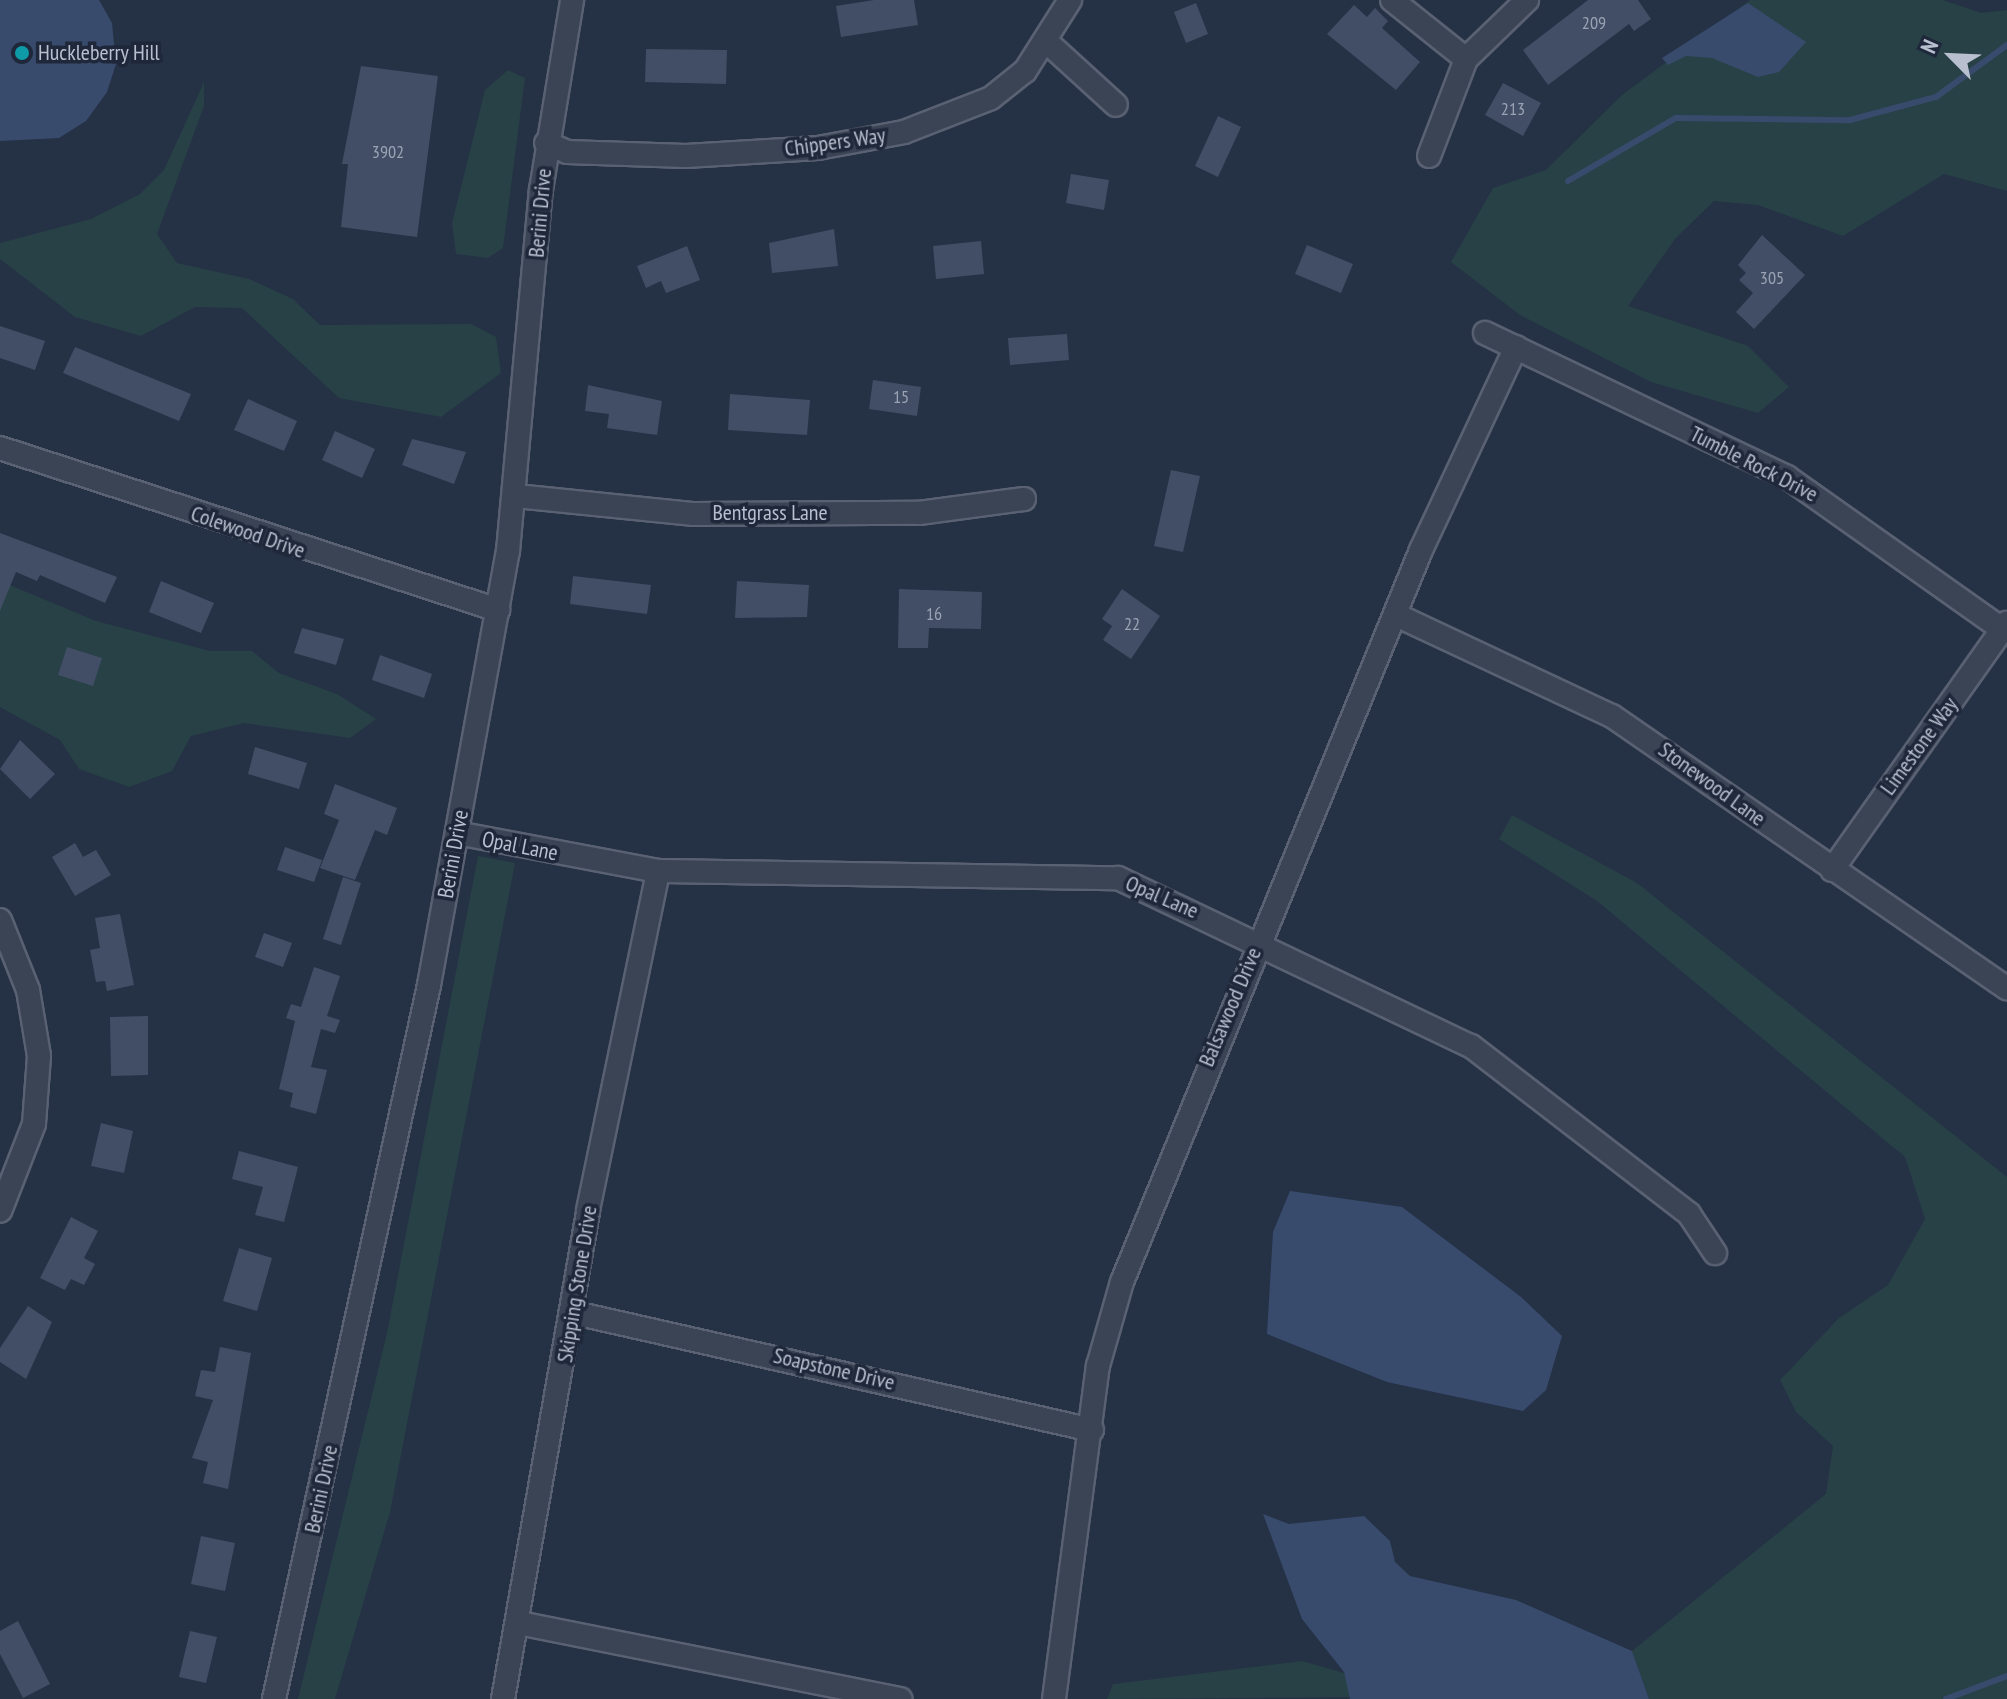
<!DOCTYPE html>
<html>
<head>
<meta charset="utf-8">
<style>
  body { margin:0 }
  #map { position:relative; width:2007px; height:1699px; overflow:hidden; background:#253145; font-family:"PT Sans Narrow",sans-serif }
  div>[style] { position:absolute }
  .green>* { inset:0; background:#274146 }
  .water>* { inset:0; background:#384b6d }
  .stream>* { height:6px; margin:-3px; padding:0 3px; transform-origin:3px; border-radius:3px; background:#384b6d }
  .building>* { inset:0; background:#424e65 }
  .roads { filter:drop-shadow(2px 0 #596172) drop-shadow(-2px 0 #596172) drop-shadow(0 2px #596172) drop-shadow(0 -2px #596172) }
  .street>* { height:22px; margin:-11px; padding:0 11px; transform-origin:11px; border-radius:11px; background:#3a4454 }
  .dots>* { width:22px; height:22px; translate:-50% -50%; box-sizing:border-box; border:4px solid #1f283a; border-radius:50% }
  span { translate:-50% -50%; white-space:nowrap; text-align:center; line-height:1.15; -webkit-text-stroke:7px #1f283a; paint-order:stroke }
  .number-label { font-size:18px; color:#9aa3b4 }
  .number-label span { -webkit-text-stroke-width:0 }
  .poi-label { font-size:22px; color:#b8bfce }
  .left { translate:0 -50%; text-align:left }
  .street-label { font-size:22px; color:#b8bfce }
  .north { position:absolute; left:1911px; top:16px; width:80px; height:80px; -webkit-text-stroke:6px #1f283a; paint-order:stroke; rotate:294deg; font-size:22px; font-weight:700; line-height:32px; text-align:center; color:#b8bfce }
  .north::after { content:''; display:block; margin:auto; width:28px; height:36px; background:#b8bfce; clip-path:polygon(50% 0,100% 100%,50% 72%,0 100%) }
</style>
</head>
<body>
<div id="map">
  <div class="green">
    <i style="clip-path:polygon(1750px 0,1943px 0,1981px 13px,2007px 10px,2007px 191px,1944px 174px,1843px 236px,1758px 205px,1714px 201px,1675px 239px,1628px 306px,1748px 346px,1789px 387px,1758px 413px,1651px 382px,1520px 315px,1451px 262px,1493px 188px,1546px 170px,1622px 95px)"></i>
    <i style="clip-path:polygon(508px 70px,525px 78px,503px 248px,488px 258px,456px 254px,452px 223px,485px 90px)"></i>
    <i style="clip-path:polygon(204px 82px,204px 106px,157px 234px,177px 263px,249px 279px,293px 299px,320px 325px,471px 324px,496px 337px,501px 373px,441px 417px,339px 398px,242px 308px,195px 307px,141px 336px,75px 317px,0 259px,0 243px,91px 219px,140px 194px,164px 170px)"></i>
    <i style="clip-path:polygon(0 581px,96px 621px,210px 651px,252px 651px,279px 673px,337px 694px,376px 719px,350px 738px,244px 723px,191px 736px,172px 771px,129px 787px,79px 769px,60px 740px,0 707px)"></i>
    <i style="clip-path:polygon(1512px 815px,1637px 883px,2007px 1177px,2007px 1699px,1649px 1699px,1632px 1651px,1826px 1494px,1833px 1446px,1796px 1412px,1780px 1380px,1839px 1318px,1888px 1285px,1925px 1219px,1905px 1157px,1597px 901px,1499px 839px)"></i>
    <i style="clip-path:polygon(478px 856px,515px 863px,390px 1512px,335px 1699px,298px 1699px,387px 1333px)"></i>
    <i style="clip-path:polygon(1302px 1661px,1344px 1673px,1354px 1697px,1107px 1699px,1113px 1684px)"></i>
  </div>
  <div class="water">
    <i style="clip-path:polygon(0 0,99px 0,112px 23px,116px 64px,107px 92px,86px 121px,59px 138px,0 141px)"></i>
    <i style="clip-path:polygon(1748px 3px,1806px 42px,1779px 72px,1758px 77px,1712px 58px,1686px 56px,1668px 65px,1662px 58px)"></i>
    <i style="clip-path:polygon(1290px 1191px,1402px 1207px,1521px 1297px,1562px 1336px,1546px 1390px,1523px 1411px,1387px 1382px,1267px 1334px,1273px 1232px)"></i>
    <i style="clip-path:polygon(1263px 1514px,1289px 1524px,1364px 1516px,1390px 1541px,1395px 1562px,1410px 1576px,1516px 1600px,1632px 1651px,1649px 1699px,1350px 1699px,1344px 1672px,1302px 1619px)"></i>
  </div>
  <div class="stream">
    <i style="left:1568px;top:181px;width:125px;rotate:-30.3deg"></i>
    <i style="left:1676px;top:118px;width:174px;rotate:0.7deg"></i>
    <i style="left:1850px;top:120px;width:89px;rotate:-15deg"></i>
    <i style="left:1936px;top:97px;width:88px;rotate:-36.2deg"></i>
    <i style="left:1946px;top:1699px;width:65px;rotate:-20.7deg"></i>
  </div>
  <div class="building">
    <i style="clip-path:polygon(874px 0,914px 0,918px 25px,841px 37px,836px 6px)"></i>
    <i style="clip-path:polygon(1588px 0,1638px 0,1651px 19px,1634px 31px,1629px 24px,1548px 85px,1523px 50px)"></i>
    <i style="clip-path:polygon(1196px 3px,1208px 34px,1186px 43px,1174px 12px)"></i>
    <i style="clip-path:polygon(1354px 5px,1367px 17px,1375px 8px,1388px 21px,1382px 28px,1420px 62px,1396px 90px,1327px 34px)"></i>
    <i style="clip-path:polygon(646px 49px,727px 50px,726px 84px,645px 82px)"></i>
    <i style="clip-path:polygon(361px 66px,438px 76px,417px 237px,341px 227px,348px 164px,342px 164px)"></i>
    <i style="clip-path:polygon(1503px 83px,1541px 103px,1523px 136px,1485px 115px)"></i>
    <i style="clip-path:polygon(1218px 116px,1241px 127px,1218px 177px,1195px 166px)"></i>
    <i style="clip-path:polygon(1071px 174px,1109px 180px,1104px 210px,1066px 203px)"></i>
    <i style="clip-path:polygon(834px 229px,838px 266px,772px 273px,769px 243px)"></i>
    <i style="clip-path:polygon(1762px 235px,1805px 275px,1754px 329px,1736px 312px,1753px 293px,1739px 280px,1746px 273px,1738px 265px)"></i>
    <i style="clip-path:polygon(981px 241px,984px 274px,936px 279px,933px 246px)"></i>
    <i style="clip-path:polygon(1307px 245px,1353px 264px,1341px 293px,1295px 274px)"></i>
    <i style="clip-path:polygon(687px 246px,700px 280px,666px 293px,661px 281px,646px 288px,637px 266px)"></i>
    <i style="clip-path:polygon(0 326px,45px 341px,35px 370px,0 358px)"></i>
    <i style="clip-path:polygon(1067px 334px,1069px 360px,1010px 365px,1008px 338px)"></i>
    <i style="clip-path:polygon(75px 347px,191px 394px,179px 421px,63px 373px)"></i>
    <i style="clip-path:polygon(873px 380px,921px 387px,917px 416px,869px 409px)"></i>
    <i style="clip-path:polygon(588px 385px,662px 401px,657px 435px,607px 428px,609px 414px,585px 411px)"></i>
    <i style="clip-path:polygon(730px 394px,810px 400px,807px 435px,728px 430px)"></i>
    <i style="clip-path:polygon(248px 399px,297px 421px,284px 451px,234px 430px)"></i>
    <i style="clip-path:polygon(335px 431px,375px 449px,362px 478px,322px 460px)"></i>
    <i style="clip-path:polygon(412px 439px,466px 452px,454px 484px,402px 465px)"></i>
    <i style="clip-path:polygon(1171px 470px,1200px 476px,1183px 552px,1154px 546px)"></i>
    <i style="clip-path:polygon(0 533px,117px 577px,105px 603px,40px 575px,37px 581px,16px 572px,0 611px)"></i>
    <i style="clip-path:polygon(573px 576px,651px 585px,647px 614px,570px 604px)"></i>
    <i style="clip-path:polygon(161px 581px,214px 603px,201px 633px,149px 612px)"></i>
    <i style="clip-path:polygon(737px 581px,809px 585px,807px 617px,735px 618px)"></i>
    <i style="clip-path:polygon(899px 589px,982px 592px,981px 629px,929px 628px,928px 648px,898px 648px)"></i>
    <i style="clip-path:polygon(1122px 589px,1160px 616px,1131px 659px,1103px 640px,1112px 626px,1102px 619px)"></i>
    <i style="clip-path:polygon(302px 628px,344px 639px,336px 665px,294px 653px)"></i>
    <i style="clip-path:polygon(67px 647px,102px 658px,93px 686px,58px 675px)"></i>
    <i style="clip-path:polygon(380px 655px,432px 674px,424px 698px,372px 680px)"></i>
    <i style="clip-path:polygon(20px 740px,55px 774px,30px 799px,0 769px)"></i>
    <i style="clip-path:polygon(255px 747px,307px 763px,299px 789px,248px 774px)"></i>
    <i style="clip-path:polygon(335px 784px,397px 808px,387px 835px,375px 830px,355px 880px,320px 868px,339px 820px,324px 814px)"></i>
    <i style="clip-path:polygon(75px 843px,83px 857px,96px 850px,111px 875px,75px 896px,52px 857px)"></i>
    <i style="clip-path:polygon(285px 847px,322px 860px,314px 882px,277px 870px)"></i>
    <i style="clip-path:polygon(343px 877px,361px 883px,341px 945px,323px 939px)"></i>
    <i style="clip-path:polygon(120px 914px,134px 985px,107px 991px,105px 981px,96px 982px,90px 950px,100px 948px,95px 918px)"></i>
    <i style="clip-path:polygon(264px 933px,292px 943px,283px 967px,255px 957px)"></i>
    <i style="clip-path:polygon(314px 967px,340px 976px,327px 1016px,340px 1020px,335px 1033px,321px 1029px,311px 1067px,327px 1070px,316px 1114px,290px 1107px,293px 1093px,279px 1089px,295px 1021px,286px 1018px,291px 1004px,301px 1007px)"></i>
    <i style="clip-path:polygon(148px 1016px,148px 1075px,111px 1076px,110px 1017px)"></i>
    <i style="clip-path:polygon(101px 1123px,133px 1131px,124px 1173px,91px 1166px)"></i>
    <i style="clip-path:polygon(239px 1151px,298px 1167px,284px 1222px,255px 1215px,263px 1187px,232px 1179px)"></i>
    <i style="clip-path:polygon(71px 1217px,98px 1231px,84px 1258px,95px 1264px,84px 1285px,71px 1279px,65px 1290px,40px 1278px)"></i>
    <i style="clip-path:polygon(239px 1248px,272px 1258px,257px 1311px,223px 1301px)"></i>
    <i style="clip-path:polygon(28px 1306px,52px 1322px,26px 1379px,0 1362px,0 1348px)"></i>
    <i style="clip-path:polygon(220px 1347px,251px 1353px,228px 1489px,203px 1483px,208px 1462px,192px 1458px,213px 1400px,195px 1396px,201px 1370px,215px 1372px)"></i>
    <i style="clip-path:polygon(201px 1536px,235px 1543px,225px 1591px,191px 1584px)"></i>
    <i style="clip-path:polygon(18px 1621px,50px 1684px,23px 1698px,0 1654px,0 1631px)"></i>
    <i style="clip-path:polygon(190px 1631px,217px 1637px,206px 1683px,179px 1677px)"></i>
  </div>
  <div class="roads">
    <div class="street">
      <i style="left:1392px;top:0;width:95px;rotate:38.6deg"></i>
      <i style="left:1047px;top:42px;width:93px;rotate:42.4deg"></i>
      <i style="left:546px;top:143px;width:23px;rotate:23deg"></i>
      <i style="left:567px;top:152px;width:119px;rotate:1.9deg"></i>
      <i style="left:686px;top:156px;width:132px;rotate:-3.5deg"></i>
      <i style="left:818px;top:148px;width:87px;rotate:-10.5deg"></i>
      <i style="left:904px;top:132px;width:93px;rotate:-21.3deg"></i>
      <i style="left:991px;top:98px;width:43px;rotate:-38.5deg"></i>
      <i style="left:1025px;top:71px;width:84px;rotate:-57.6deg"></i>
      <i style="left:1429px;top:156px;width:104px;rotate:-69.1deg"></i>
      <i style="left:1466px;top:59px;width:85px;rotate:-44deg"></i>
      <i style="left:1485px;top:333px;width:335px;rotate:25.5deg"></i>
      <i style="left:1787px;top:477px;width:263px;rotate:35.3deg"></i>
      <i style="left:0;top:448px;width:524px;rotate:18.02deg"></i>
      <i style="left:516px;top:496px;width:179px;rotate:5.8deg"></i>
      <i style="left:694px;top:514px;width:225px;rotate:-0.3deg"></i>
      <i style="left:919px;top:513px;width:106px;rotate:-7.6deg"></i>
      <i style="left:1396px;top:615px;width:238px;rotate:25.1deg"></i>
      <i style="left:1612px;top:716px;width:480px;rotate:34.6deg"></i>
      <i style="left:457px;top:833px;width:205px;rotate:10.7deg"></i>
      <i style="left:658px;top:871px;width:460px;rotate:0.9deg"></i>
      <i style="left:1118px;top:878px;width:391px;rotate:25.5deg"></i>
      <i style="left:1471px;top:1046px;width:275px;rotate:37.6deg"></i>
      <i style="left:1689px;top:1214px;width:47px;rotate:56.3deg"></i>
      <i style="left:1832px;top:870px;width:303px;rotate:-54.7deg"></i>
      <i style="left:0;top:920px;width:75px;rotate:68.2deg"></i>
      <i style="left:28px;top:990px;width:67px;rotate:80.5deg"></i>
      <i style="left:39px;top:1056px;width:68px;rotate:94.2deg"></i>
      <i style="left:34px;top:1124px;width:93px;rotate:111.3deg"></i>
      <i style="left:575px;top:1313px;width:530px;rotate:12.75deg"></i>
      <i style="left:519px;top:1623px;width:389px;rotate:11.3deg"></i>
      <i style="left:274px;top:1699px;width:731px;rotate:-77.75deg"></i>
      <i style="left:429px;top:985px;width:441px;rotate:-79.7deg"></i>
      <i style="left:508px;top:551px;width:363px;rotate:-84.8deg"></i>
      <i style="left:541px;top:190px;width:193px;rotate:-80.7deg"></i>
      <i style="left:503px;top:1699px;width:496px;rotate:-80.1deg"></i>
      <i style="left:588px;top:1210px;width:346px;rotate:-78.3deg"></i>
      <i style="left:1054px;top:1699px;width:336px;rotate:-82.5deg"></i>
      <i style="left:1098px;top:1366px;width:87px;rotate:-74.1deg"></i>
      <i style="left:1122px;top:1282px;width:791px;rotate:-67.78deg"></i>
      <i style="left:1421px;top:550px;width:224px;rotate:-64.9deg"></i>
    </div>
  </div>
  <div class="dots">
    <i style="left:22px;top:53px;background:#0f9aa8"></i>
  </div>
  <div class="number-label">
    <span style="left:1594px;top:23px">209</span>
    <span style="left:1513px;top:109px">213</span>
    <span style="left:388px;top:152px">3902</span>
    <span style="left:1772px;top:278px">305</span>
    <span style="left:901px;top:397px">15</span>
    <span style="left:934px;top:614px">16</span>
    <span style="left:1132px;top:624px">22</span>
  </div>
  <div class="poi-label">
    <span class="left" style="left:38px;top:53px">Huckleberry Hill</span>
  </div>
  <div class="street-label">
    <span style="left:835px;top:142px;rotate:-8deg">Chippers Way</span>
    <span style="left:540px;top:213px;rotate:-85deg">Berini Drive</span>
    <span style="left:1754px;top:464px;rotate:27deg">Tumble Rock Drive</span>
    <span style="left:770px;top:513px">Bentgrass Lane</span>
    <span style="left:248px;top:532px;rotate:19deg">Colewood Drive</span>
    <span style="left:1919px;top:746px;rotate:-54deg">Limestone Way</span>
    <span style="left:1712px;top:784px;rotate:36deg">Stonewood Lane</span>
    <span style="left:520px;top:846px;rotate:11deg">Opal Lane</span>
    <span style="left:453px;top:854px;rotate:-80deg">Berini Drive</span>
    <span style="left:1162px;top:897px;rotate:23deg">Opal Lane</span>
    <span style="left:1230px;top:1007px;rotate:-67deg">Balsawood Drive</span>
    <span style="left:577px;top:1284px;rotate:-81deg">Skipping Stone Drive</span>
    <span style="left:834px;top:1369px;rotate:13deg">Soapstone Drive</span>
    <span style="left:321px;top:1489px;rotate:-78deg">Berini Drive</span>
  </div>
  <div class="north">N</div>
</div>
</body>
</html>
